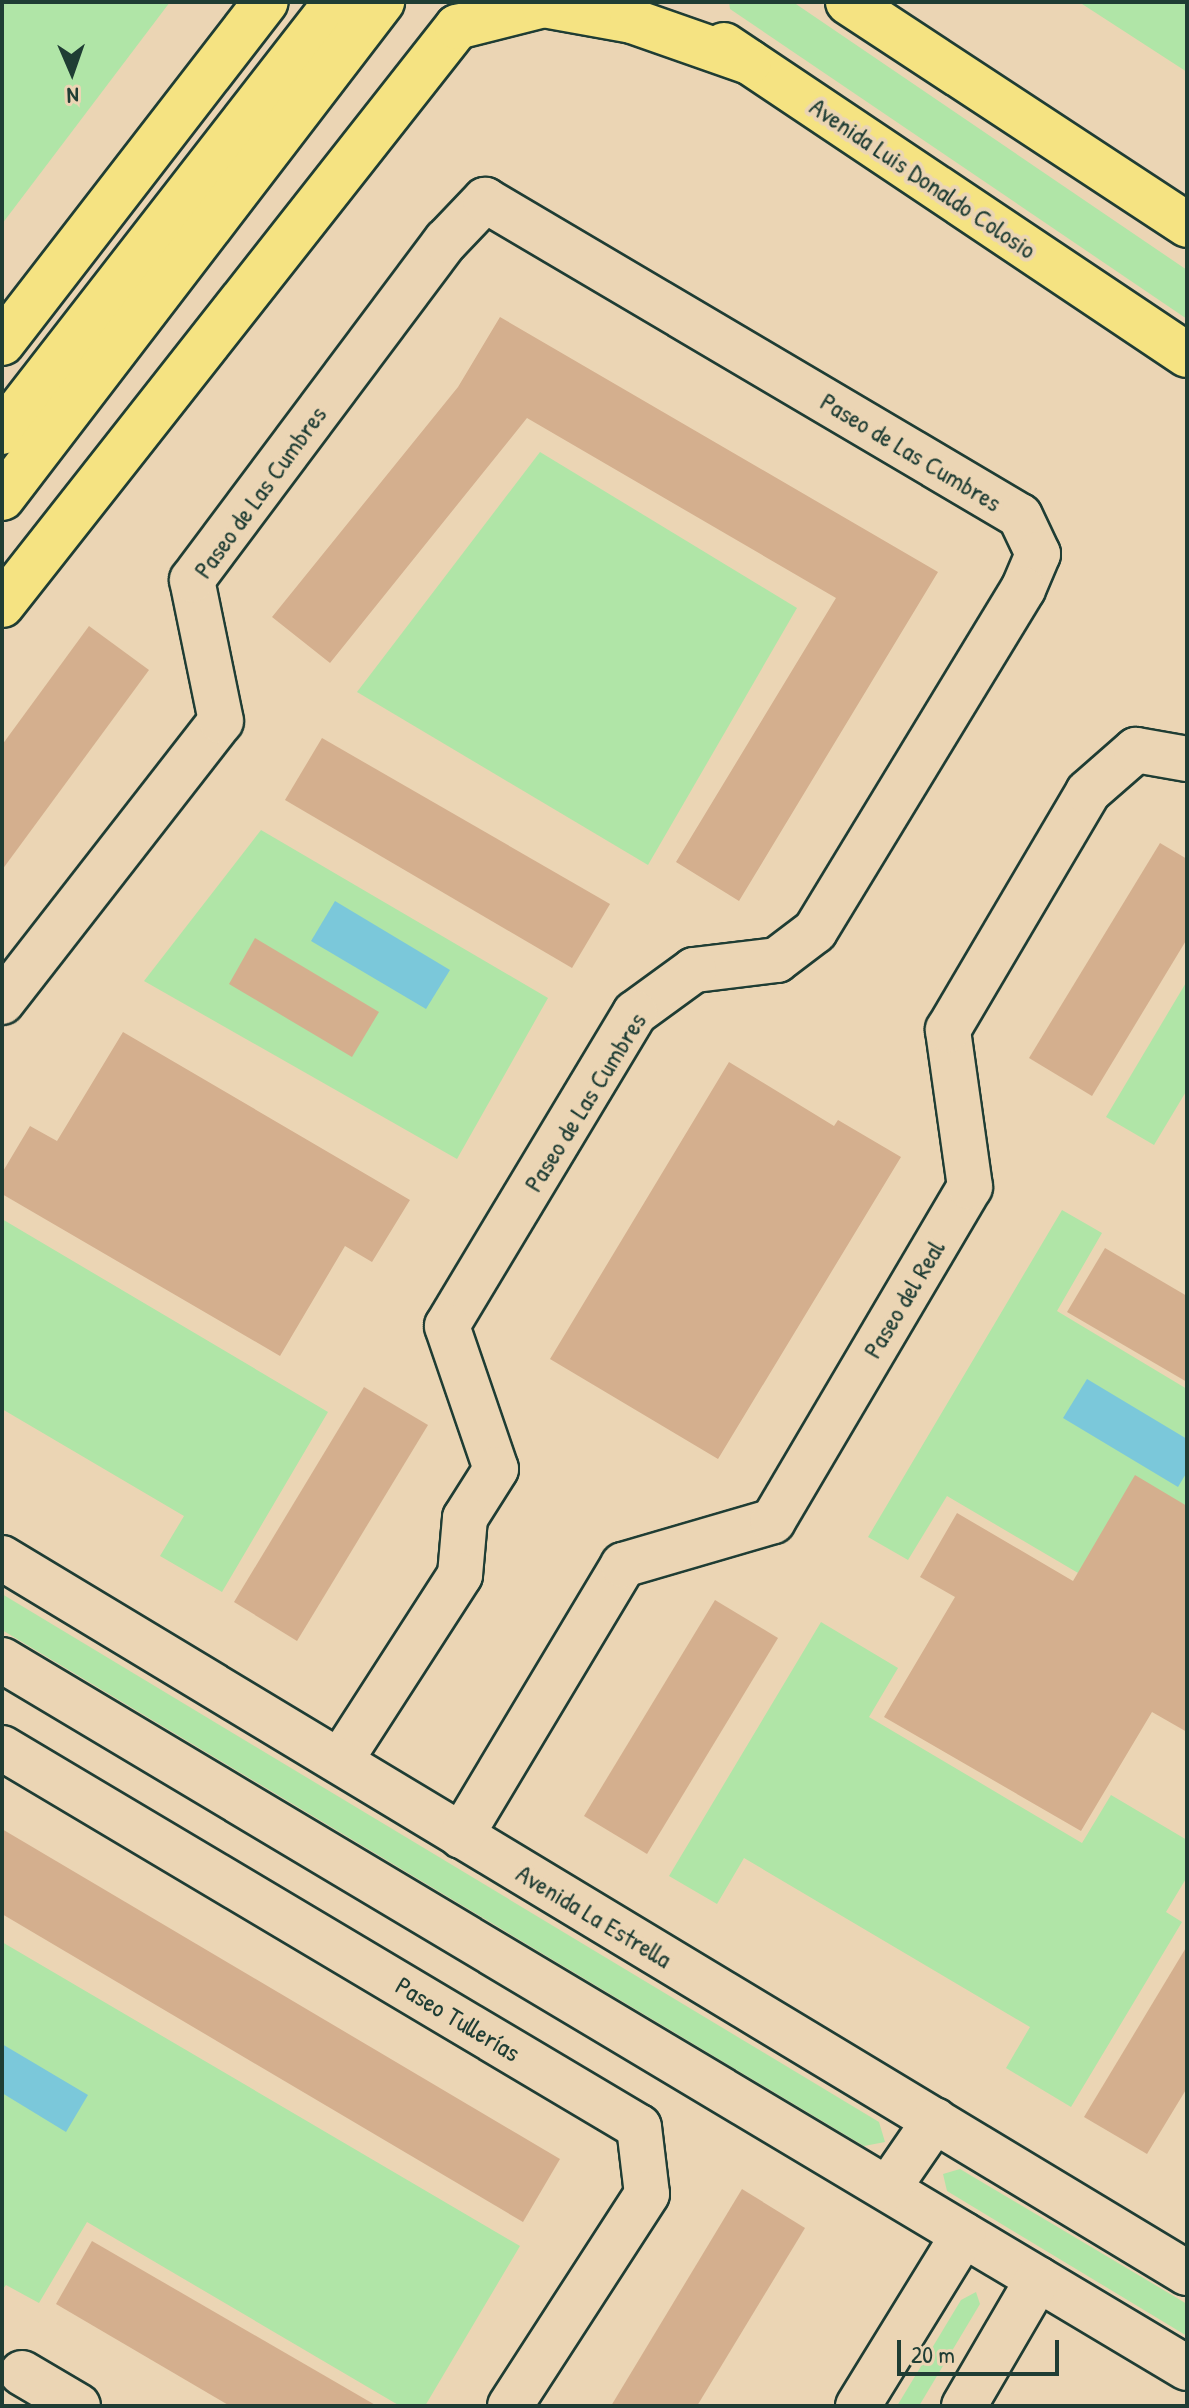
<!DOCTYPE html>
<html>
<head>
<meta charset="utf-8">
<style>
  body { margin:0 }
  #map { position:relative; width:1189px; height:2408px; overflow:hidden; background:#ebd5b4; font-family:"Patrick Hand",sans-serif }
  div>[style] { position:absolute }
  .green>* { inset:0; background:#b0e5a7 }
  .water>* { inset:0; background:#7bc8da }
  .building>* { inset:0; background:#d4af8e }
  .roads { filter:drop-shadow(2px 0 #1f3d34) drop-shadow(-2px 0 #1f3d34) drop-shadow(0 2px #1f3d34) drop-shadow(0 -2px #1f3d34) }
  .minor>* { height:44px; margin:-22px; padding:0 22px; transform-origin:22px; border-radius:22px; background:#ebd5b4 }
  .major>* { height:44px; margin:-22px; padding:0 22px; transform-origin:22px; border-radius:22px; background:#f5e382 }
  span { translate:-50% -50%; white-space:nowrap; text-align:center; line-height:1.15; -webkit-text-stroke:8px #ebd5b4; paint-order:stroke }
  .street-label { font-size:26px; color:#1f3d34 }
  .frame { position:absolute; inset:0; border:4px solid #1f3d34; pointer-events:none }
  .north { position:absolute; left:32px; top:32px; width:80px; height:80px; -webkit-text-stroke:6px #ebd5b4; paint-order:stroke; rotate:178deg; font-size:22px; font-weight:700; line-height:32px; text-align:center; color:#1f3d34 }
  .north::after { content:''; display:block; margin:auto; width:28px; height:36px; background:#1f3d34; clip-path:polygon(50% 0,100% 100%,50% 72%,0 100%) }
  .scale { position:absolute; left:897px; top:2340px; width:162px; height:36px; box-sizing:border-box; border:4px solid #1f3d34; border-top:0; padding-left:10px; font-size:24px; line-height:28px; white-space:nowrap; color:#1f3d34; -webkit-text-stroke:6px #ebd5b4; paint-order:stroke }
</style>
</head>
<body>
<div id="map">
  <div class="green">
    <i style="clip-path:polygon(2px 2px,170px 2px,2px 224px)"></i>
    <i style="clip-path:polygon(729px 2px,793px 2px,1187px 270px,1187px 319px,730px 9px)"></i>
    <i style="clip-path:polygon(1080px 2px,1187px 2px,1187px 72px,1079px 2px)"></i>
    <i style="clip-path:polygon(540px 452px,797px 608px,648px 865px,357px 692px)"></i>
    <i style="clip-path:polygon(261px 830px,548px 998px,457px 1159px,144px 981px)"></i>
    <i style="clip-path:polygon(1187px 981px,1187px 1090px,1154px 1145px,1106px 1117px)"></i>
    <i style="clip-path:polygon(1062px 1210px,1102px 1233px,1057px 1311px,1187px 1389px,1187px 1637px,947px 1496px,908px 1560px,868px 1537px)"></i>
    <i style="clip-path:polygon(2px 1219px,328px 1412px,222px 1592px,160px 1556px,184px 1516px,2px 1409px)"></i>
    <i style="clip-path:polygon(2px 1594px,879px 2122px,885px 2142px,864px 2146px,2px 1630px)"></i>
    <i style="clip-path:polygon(821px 1622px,898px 1668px,869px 1717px,1082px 1843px,1111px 1795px,1187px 1840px,1187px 1877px,1166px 1912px,1182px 1922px,1071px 2107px,1006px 2068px,1030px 2027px,744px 1858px,717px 1904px,669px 1876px)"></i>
    <i style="clip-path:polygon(2px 1942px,520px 2246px,425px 2406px,400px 2406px,87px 2222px,39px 2303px,6px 2285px,2px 2290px)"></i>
    <i style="clip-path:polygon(960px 2169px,1187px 2304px,1187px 2336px,947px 2191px,943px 2174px)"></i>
    <i style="clip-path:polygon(976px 2292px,980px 2304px,919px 2406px,897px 2406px,961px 2300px)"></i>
  </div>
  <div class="water">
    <i style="clip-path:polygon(335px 901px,450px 970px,426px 1009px,311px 941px)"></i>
    <i style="clip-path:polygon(1087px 1379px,1187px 1439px,1187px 1472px,1178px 1487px,1063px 1418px)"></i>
    <i style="clip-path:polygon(2px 2044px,88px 2095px,66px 2132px,2px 2093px)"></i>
  </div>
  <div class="building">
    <i style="clip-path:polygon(500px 317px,938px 572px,739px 901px,676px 862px,836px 598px,527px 418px,330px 663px,272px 617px,458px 387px)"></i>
    <i style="clip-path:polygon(89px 626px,149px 670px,2px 870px,2px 745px)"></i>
    <i style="clip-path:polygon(322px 738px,610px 904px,572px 968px,285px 800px)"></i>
    <i style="clip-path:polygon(1160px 843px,1187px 859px,1187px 939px,1092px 1096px,1029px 1058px)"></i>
    <i style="clip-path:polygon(255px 938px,379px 1012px,352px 1057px,229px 984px)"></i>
    <i style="clip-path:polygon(123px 1032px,410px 1200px,372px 1262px,345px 1246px,280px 1356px,2px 1194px,2px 1173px,30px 1126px,57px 1141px)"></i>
    <i style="clip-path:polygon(729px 1062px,834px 1126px,838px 1120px,901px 1157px,718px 1459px,550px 1359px)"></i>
    <i style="clip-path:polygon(1105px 1248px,1187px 1296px,1187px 1382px,1067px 1312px)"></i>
    <i style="clip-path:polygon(364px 1387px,428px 1425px,297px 1641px,234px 1602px)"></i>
    <i style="clip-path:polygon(1135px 1475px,1187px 1506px,1187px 1732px,1152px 1712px,1081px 1831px,884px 1717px,955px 1597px,920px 1577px,957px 1513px,1073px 1581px)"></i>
    <i style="clip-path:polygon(715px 1600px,778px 1638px,647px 1854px,584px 1816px)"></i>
    <i style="clip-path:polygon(2px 1829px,560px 2159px,523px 2222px,2px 1914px)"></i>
    <i style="clip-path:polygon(1187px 1946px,1187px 2088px,1147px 2154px,1084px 2117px)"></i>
    <i style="clip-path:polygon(742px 2189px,805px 2228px,697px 2406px,611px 2406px)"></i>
    <i style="clip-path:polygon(92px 2241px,377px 2406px,230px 2406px,56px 2304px)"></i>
  </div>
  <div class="roads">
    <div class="minor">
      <i style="left:2px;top:1002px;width:356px;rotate:-52.1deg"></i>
      <i style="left:221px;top:721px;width:144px;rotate:-101.6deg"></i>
      <i style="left:192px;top:580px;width:424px;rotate:-53.2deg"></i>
      <i style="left:446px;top:241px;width:57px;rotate:-46.4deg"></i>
      <i style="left:485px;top:200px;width:621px;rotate:30.57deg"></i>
      <i style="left:1020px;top:516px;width:42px;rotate:64.7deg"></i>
      <i style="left:1038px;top:554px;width:38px;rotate:113deg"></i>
      <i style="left:1023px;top:589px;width:400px;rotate:121.3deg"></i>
      <i style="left:815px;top:931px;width:48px;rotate:142.7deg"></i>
      <i style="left:777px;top:960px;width:84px;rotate:173.1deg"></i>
      <i style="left:694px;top:970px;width:73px;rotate:143.9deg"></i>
      <i style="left:635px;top:1013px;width:365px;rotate:121deg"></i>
      <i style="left:447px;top:1326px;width:151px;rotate:71.1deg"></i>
      <i style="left:496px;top:1469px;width:58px;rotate:122.3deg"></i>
      <i style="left:465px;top:1518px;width:57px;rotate:95deg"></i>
      <i style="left:460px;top:1575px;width:220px;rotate:122.8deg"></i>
      <i style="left:2px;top:1558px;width:1384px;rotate:31.11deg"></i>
      <i style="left:2px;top:1660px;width:1380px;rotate:30.86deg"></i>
      <i style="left:2px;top:1748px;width:741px;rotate:30.75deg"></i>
      <i style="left:639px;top:2127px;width:67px;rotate:83.2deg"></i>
      <i style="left:647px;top:2194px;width:252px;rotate:122.9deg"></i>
      <i style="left:461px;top:1836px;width:316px;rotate:-59.1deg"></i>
      <i style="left:623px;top:1565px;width:156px;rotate:-16.3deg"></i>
      <i style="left:773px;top:1521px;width:388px;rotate:-59.5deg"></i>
      <i style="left:970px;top:1187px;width:159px;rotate:-98deg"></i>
      <i style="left:948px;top:1030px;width:276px;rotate:-59.5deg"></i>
      <i style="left:1088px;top:792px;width:64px;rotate:-41.2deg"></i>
      <i style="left:1136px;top:750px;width:52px;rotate:10deg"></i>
      <i style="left:889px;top:2187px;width:81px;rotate:-55.5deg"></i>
      <i style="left:22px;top:2373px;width:65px;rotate:30.5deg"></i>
      <i style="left:858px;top:2406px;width:201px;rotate:-58.4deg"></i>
      <i style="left:964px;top:2406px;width:147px;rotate:-59.8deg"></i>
    </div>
    <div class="major">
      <i style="left:848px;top:2px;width:406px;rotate:33.3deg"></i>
      <i style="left:724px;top:45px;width:557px;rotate:33.8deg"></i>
      <i style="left:2px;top:343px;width:431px;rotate:-52.3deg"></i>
      <i style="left:2px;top:432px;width:544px;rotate:-52.16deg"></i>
      <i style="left:2px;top:498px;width:625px;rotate:-52.54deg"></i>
      <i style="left:2px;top:605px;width:736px;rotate:-51.79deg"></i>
      <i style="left:457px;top:27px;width:90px;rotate:-14.2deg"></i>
      <i style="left:544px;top:5px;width:89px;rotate:10.3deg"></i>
      <i style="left:632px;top:21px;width:124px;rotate:19.3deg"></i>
    </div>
  </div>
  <div class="street-label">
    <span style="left:923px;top:178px;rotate:34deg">Avenida Luis Donaldo Colosio</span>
    <span style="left:911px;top:452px;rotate:31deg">Paseo de Las Cumbres</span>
    <span style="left:260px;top:492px;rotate:-54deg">Paseo de Las Cumbres</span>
    <span style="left:585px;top:1102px;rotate:-58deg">Paseo de Las Cumbres</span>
    <span style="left:904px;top:1299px;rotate:-59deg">Paseo del Real</span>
    <span style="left:594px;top:1916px;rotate:31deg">Avenida La Estrella</span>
    <span style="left:458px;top:2019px;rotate:31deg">Paseo Tullerías</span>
  </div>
  <div class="frame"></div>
  <div class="north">N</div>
  <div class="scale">20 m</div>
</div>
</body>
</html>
